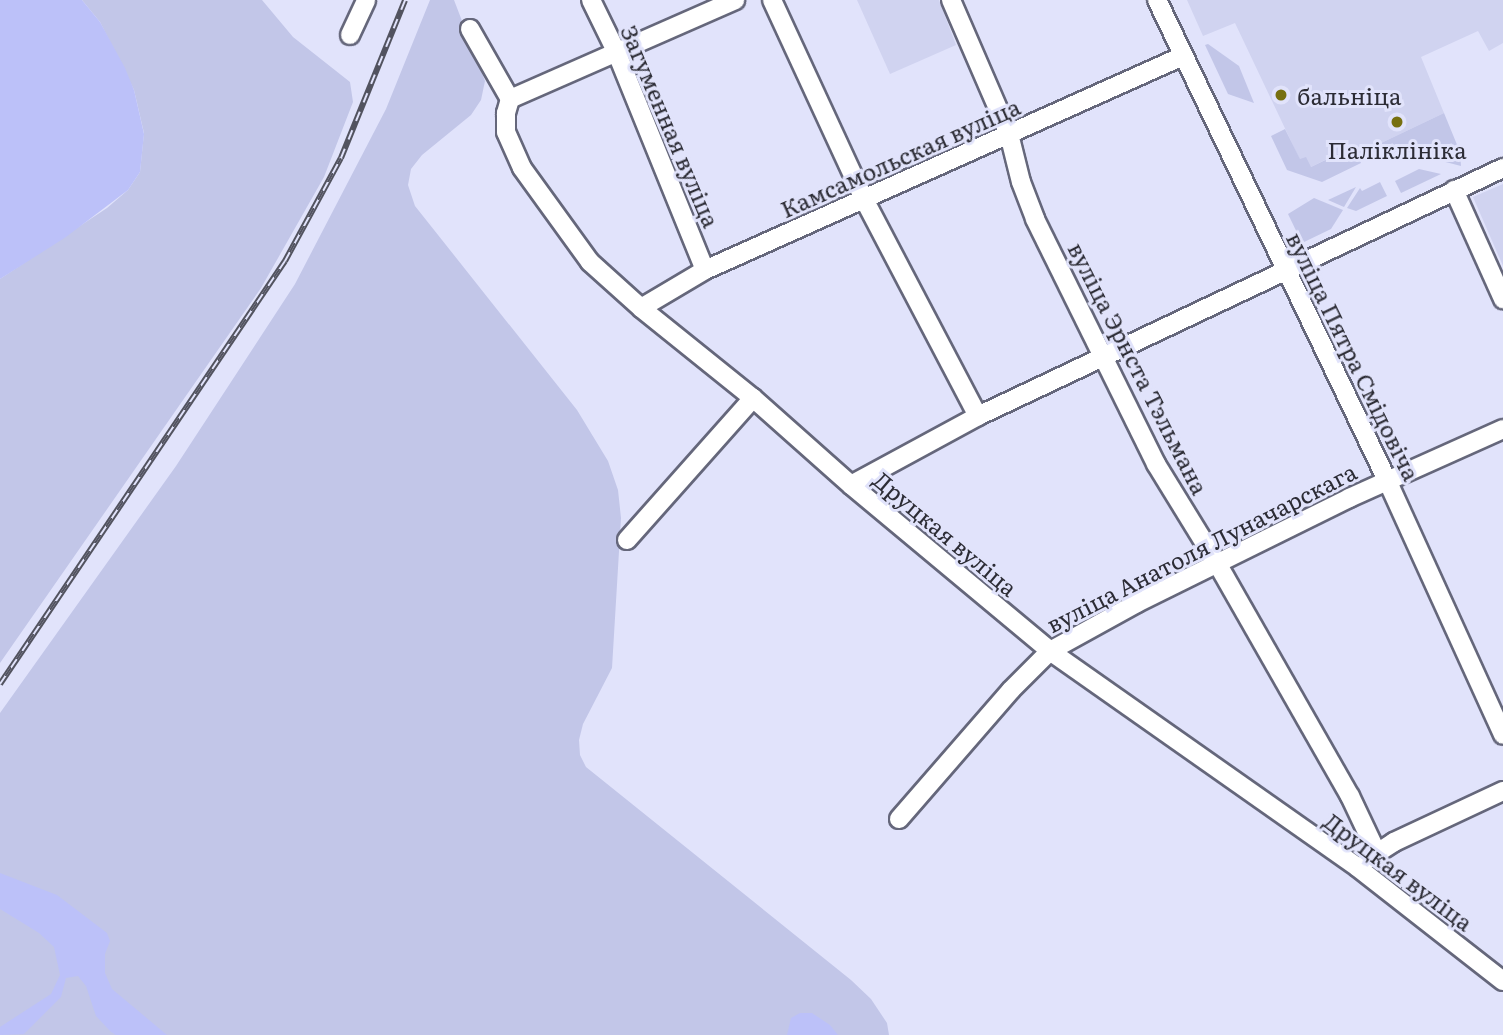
<!DOCTYPE html>
<html>
<head>
<meta charset="utf-8">
<style>
  body { margin:0 }
  #map { position:relative; width:1503px; height:1035px; overflow:hidden; background:#e1e3fb; font-family:Literata,serif }
  div>[style] { position:absolute }
  .built>* { inset:0; background:#d0d3f0 }
  .green>* { inset:0; background:#c2c6e8 }
  .water>* { inset:0; background:#bcc1f9 }
  .roads { filter:drop-shadow(2px 0 #65677b) drop-shadow(-2px 0 #65677b) drop-shadow(0 2px #65677b) drop-shadow(0 -2px #65677b) }
  .minor>* { height:18px; margin:-9px; padding:0 9px; transform-origin:9px; border-radius:9px; background:#fff }
  .rail>* { height:6px; margin-top:-3px; transform-origin:0; background:repeating-linear-gradient(90deg,#e1e3fb 0 10px,#52535f 0 20px); box-sizing:border-box; border-block:2px solid #52535f }
  .dots>* { width:19px; height:19px; translate:-50% -50%; box-sizing:border-box; border:4px solid #e1e3fb; border-radius:50% }
  span { translate:-50% -50%; white-space:nowrap; text-align:center; line-height:1.15; -webkit-text-stroke:6px #e1e3fb; paint-order:stroke }
  .poi-label { font-size:23px; color:#2c2c35 }
  .left { translate:0 -50%; text-align:left }
  .street-label { font-size:23px; color:#2c2c35 }
</style>
</head>
<body>
<div id="map">
  <div class="built">
    <i style="clip-path:polygon(857px 0,939px 0,956px 45px,890px 74px)"></i>
    <i style="clip-path:polygon(1187px 0,1503px 0,1503px 43px,1489px 51px,1478px 31px,1421px 57px,1444px 113px,1379px 144px,1381px 151px,1361px 161px,1357px 155px,1348px 159px,1343px 151px,1311px 167px,1300px 160px,1235px 23px,1203px 36px)"></i>
    <i style="clip-path:polygon(1503px 184px,1503px 266px,1473px 197px)"></i>
  </div>
  <div class="green">
    <i style="clip-path:polygon(82px 0,262px 0,293px 37px,350px 82px,353px 102px,324px 177px,261px 288px,0 663px,0 279px,107px 208px,128px 190px,140px 172px,144px 133px,134px 90px,100px 22px)"></i>
    <i style="clip-path:polygon(430px 0,454px 0,485px 81px,481px 100px,471px 115px,422px 155px,411px 169px,408px 185px,415px 206px,577px 410px,608px 461px,618px 490px,621px 518px,612px 668px,583px 724px,579px 740px,580px 755px,586px 767px,851px 980px,871px 999px,887px 1023px,889px 1035px,0 1035px,0 713px,176px 466px,295px 284px,386px 109px)"></i>
    <i style="clip-path:polygon(1208px 44px,1239px 66px,1254px 103px,1228px 94px,1205px 45px)"></i>
    <i style="clip-path:polygon(1444px 113px,1460px 152px,1461px 166px,1399px 150px,1386px 157px,1379px 144px)"></i>
    <i style="clip-path:polygon(1285px 129px,1300px 159px,1306px 157px,1311px 167px,1344px 151px,1348px 159px,1358px 155px,1361px 163px,1322px 182px,1287px 170px,1271px 136px)"></i>
    <i style="clip-path:polygon(1419px 169px,1441px 174px,1401px 193px,1395px 181px)"></i>
    <i style="clip-path:polygon(1380px 182px,1387px 196px,1356px 211px,1347px 208px,1360px 188px,1362px 191px)"></i>
    <i style="clip-path:polygon(1356px 187px,1344px 207px,1328px 200px)"></i>
    <i style="clip-path:polygon(1314px 198px,1343px 210px,1331px 229px,1302px 243px,1288px 214px)"></i>
  </div>
  <div class="water">
    <i style="clip-path:polygon(0 0,82px 0,100px 22px,125px 68px,134px 90px,144px 134px,140px 172px,128px 190px,66px 237px,0 279px)"></i>
    <i style="clip-path:polygon(0 873px,57px 895px,107px 933px,110px 941px,105px 954px,105px 973px,112px 989px,167px 1035px,116px 1035px,111px 1032px,96px 1016px,86px 986px,78px 976px,66px 978px,61px 997px,24px 1034px,0 1035px,0 1027px,51px 994px,60px 975px,54px 947px,39px 933px,0 909px)"></i>
    <i style="clip-path:polygon(800px 1013px,812px 1013px,830px 1025px,838px 1035px,787px 1035px,791px 1018px)"></i>
  </div>
  <div class="roads">
    <div class="minor">
      <i style="left:591px;top:0;width:57px;rotate:63.9deg"></i>
      <i style="left:616px;top:51px;width:236px;rotate:67.9deg"></i>
      <i style="left:772px;top:0;width:221px;rotate:65.2deg"></i>
      <i style="left:865px;top:201px;width:243px;rotate:62.3deg"></i>
      <i style="left:951px;top:0;width:146px;rotate:66.6deg"></i>
      <i style="left:1009px;top:134px;width:49px;rotate:76deg"></i>
      <i style="left:1021px;top:182px;width:40px;rotate:69deg"></i>
      <i style="left:1035px;top:219px;width:273px;rotate:63.7deg"></i>
      <i style="left:1156px;top:464px;width:116px;rotate:58.4deg"></i>
      <i style="left:1217px;top:563px;width:268px;rotate:60.3deg"></i>
      <i style="left:1350px;top:796px;width:63px;rotate:64.7deg"></i>
      <i style="left:1157px;top:0;width:532px;rotate:64.4deg"></i>
      <i style="left:1387px;top:480px;width:280px;rotate:65.5deg"></i>
      <i style="left:470px;top:29px;width:81px;rotate:60.3deg"></i>
      <i style="left:510px;top:99px;width:15px;rotate:106deg"></i>
      <i style="left:506px;top:113px;width:19px;rotate:90deg"></i>
      <i style="left:506px;top:132px;width:39px;rotate:66deg"></i>
      <i style="left:522px;top:168px;width:116px;rotate:54.1deg"></i>
      <i style="left:590px;top:262px;width:69px;rotate:42deg"></i>
      <i style="left:641px;top:308px;width:144px;rotate:38.8deg"></i>
      <i style="left:753px;top:398px;width:131px;rotate:41.6deg"></i>
      <i style="left:851px;top:485px;width:259px;rotate:39.8deg"></i>
      <i style="left:1050px;top:651px;width:375px;rotate:35.1deg"></i>
      <i style="left:1357px;top:867px;width:185px;rotate:38deg"></i>
      <i style="left:350px;top:35px;width:38px;rotate:-65deg"></i>
      <i style="left:510px;top:99px;width:246px;rotate:-23.7deg"></i>
      <i style="left:1454px;top:190px;width:120px;rotate:65.8deg"></i>
      <i style="left:641px;top:308px;width:74px;rotate:-30.7deg"></i>
      <i style="left:705px;top:270px;width:524px;rotate:-24.12deg"></i>
      <i style="left:851px;top:485px;width:145px;rotate:-28.5deg"></i>
      <i style="left:978px;top:416px;width:581px;rotate:-25.29deg"></i>
      <i style="left:627px;top:540px;width:190px;rotate:-48.4deg"></i>
      <i style="left:899px;top:819px;width:171px;rotate:-49deg"></i>
      <i style="left:1011px;top:690px;width:55px;rotate:-45deg"></i>
      <i style="left:1050px;top:651px;width:99px;rotate:-28.9deg"></i>
      <i style="left:1137px;top:603px;width:237px;rotate:-26.3deg"></i>
      <i style="left:1349px;top:498px;width:169px;rotate:-24.1deg"></i>
      <i style="left:1368px;top:859px;width:31px;rotate:-33deg"></i>
      <i style="left:1394px;top:842px;width:120px;rotate:-25.1deg"></i>
    </div>
  </div>
  <div class="rail">
    <i style="left:0;top:684px;width:510px;rotate:-56.03deg"></i>
    <i style="left:285px;top:261px;width:117px;rotate:-61.5deg"></i>
    <i style="left:341px;top:158px;width:170px;rotate:-67.9deg"></i>
  </div>
  <div class="dots">
    <i style="left:1281px;top:95px;background:#777010"></i>
    <i style="left:1397px;top:122px;background:#777010"></i>
  </div>
  <div class="poi-label">
    <span class="left" style="left:1297px;top:95px">бальніца</span>
    <span style="left:1397px;top:149px">Паліклініка</span>
  </div>
  <div class="street-label">
    <span style="left:671px;top:126px;rotate:67deg">Загуменная вуліца</span>
    <span style="left:900px;top:157px;rotate:-24deg">Камсамольская вуліца</span>
    <span style="left:1354px;top:356px;rotate:64deg">вуліца Пятра Смідовіча</span>
    <span style="left:1139px;top:368px;rotate:63deg">вуліца Эрнста Тэльмана</span>
    <span style="left:946px;top:533px;rotate:40deg">Друцкая вуліца</span>
    <span style="left:1201px;top:547px;rotate:-27deg">вуліца Анатоля Луначарскага</span>
    <span style="left:1399px;top:871px;rotate:37deg">Друцкая вуліца</span>
  </div>
</div>
</body>
</html>
